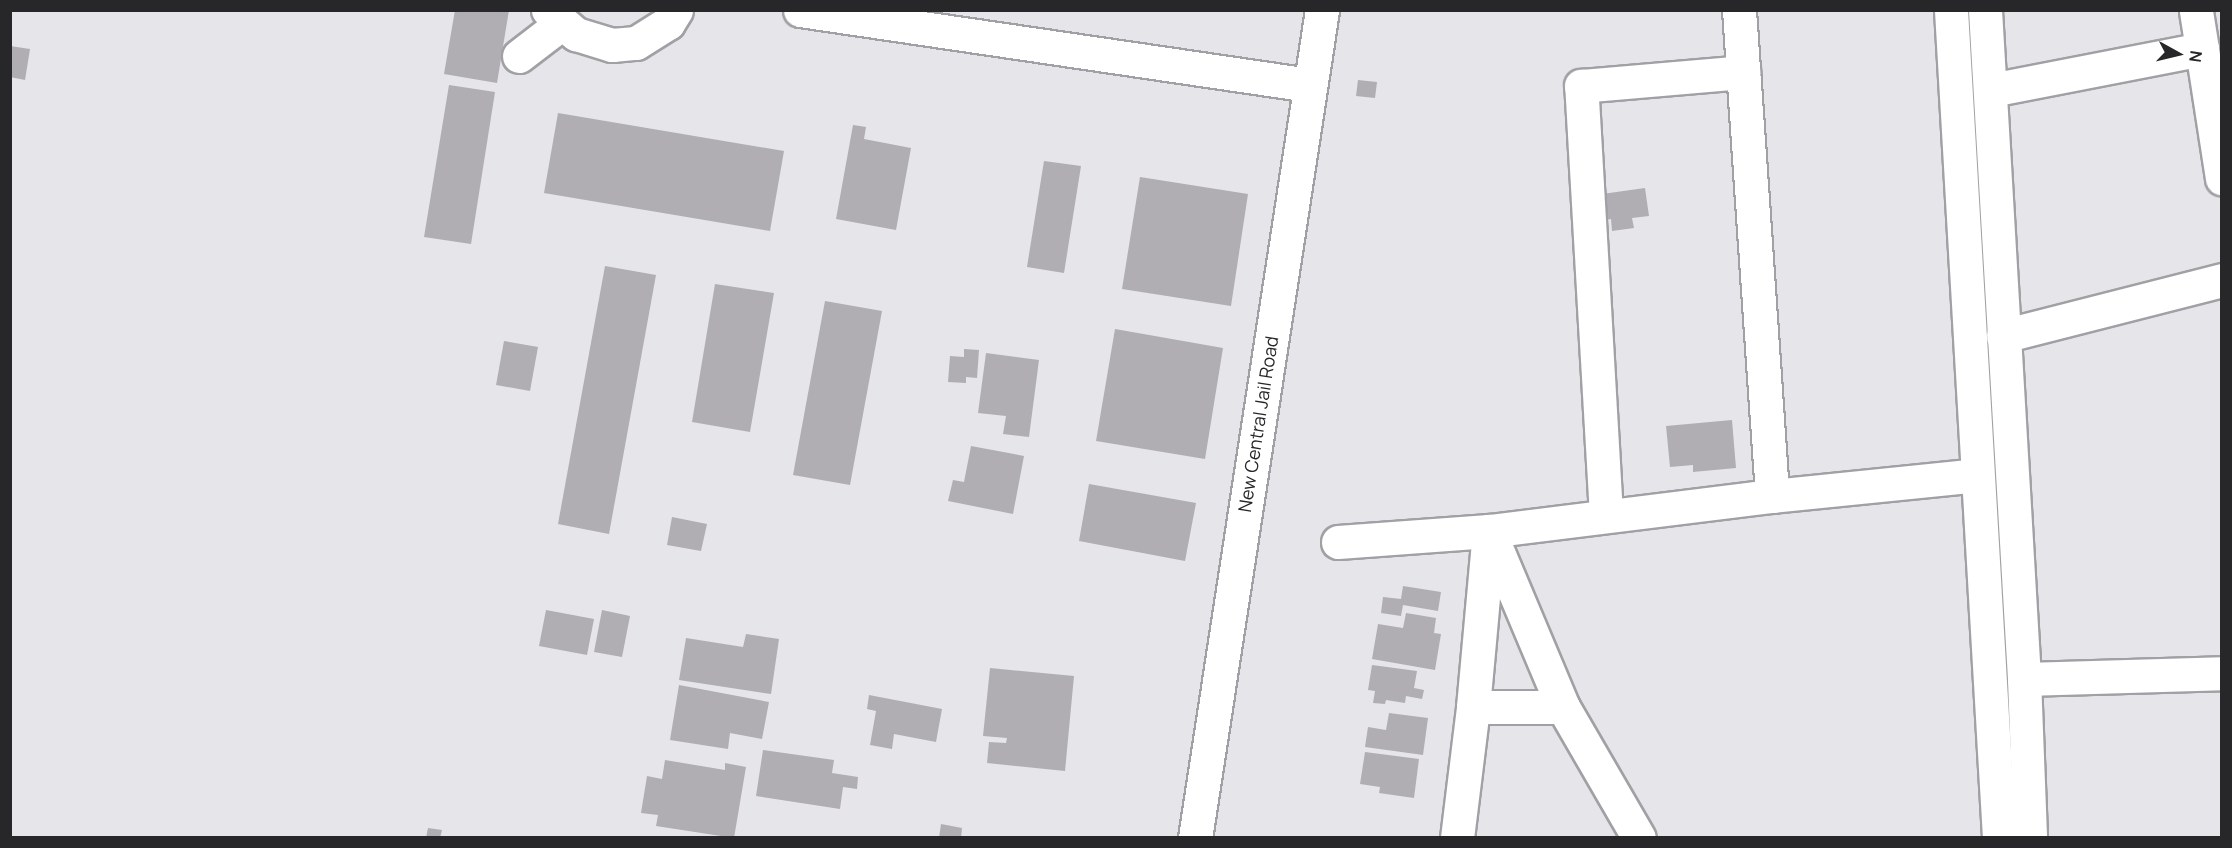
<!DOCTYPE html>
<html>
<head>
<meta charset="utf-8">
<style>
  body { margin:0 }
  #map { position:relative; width:2232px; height:848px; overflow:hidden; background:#e5e5ea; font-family:Manrope,sans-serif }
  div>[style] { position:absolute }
  .building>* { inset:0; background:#b0aeb3 }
  .roads { filter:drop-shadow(2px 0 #a0a0a5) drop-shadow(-2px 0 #a0a0a5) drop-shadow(0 2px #a0a0a5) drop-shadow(0 -2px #a0a0a5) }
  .street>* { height:33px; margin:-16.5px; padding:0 16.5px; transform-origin:16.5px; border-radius:16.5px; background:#fff }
  .secondary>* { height:33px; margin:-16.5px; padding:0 16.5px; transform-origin:16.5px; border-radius:16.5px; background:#fff }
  span { translate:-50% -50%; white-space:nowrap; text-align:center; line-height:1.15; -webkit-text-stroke:6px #fff; paint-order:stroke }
  .street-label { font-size:18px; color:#272729 }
  .frame { position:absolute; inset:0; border:12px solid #272729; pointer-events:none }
  .north { position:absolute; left:2148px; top:24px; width:60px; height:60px; -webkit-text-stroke:4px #fff; paint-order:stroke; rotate:98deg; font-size:16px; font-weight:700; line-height:24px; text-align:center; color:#272729 }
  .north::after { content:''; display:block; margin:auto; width:21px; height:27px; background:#272729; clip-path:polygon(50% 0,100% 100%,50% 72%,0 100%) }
</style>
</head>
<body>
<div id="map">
  <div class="building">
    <i style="clip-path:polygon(455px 10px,509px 10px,497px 83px,444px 74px)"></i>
    <i style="clip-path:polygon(10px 46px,30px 49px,25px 80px,10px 77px)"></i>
    <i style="clip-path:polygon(1358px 80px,1377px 82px,1375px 98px,1356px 96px)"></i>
    <i style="clip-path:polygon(449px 85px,495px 92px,471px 244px,424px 237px)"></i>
    <i style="clip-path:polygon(558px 113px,784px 151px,770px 231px,544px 193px)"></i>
    <i style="clip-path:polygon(853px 125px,866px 127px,864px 139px,911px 148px,896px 230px,836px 219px)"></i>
    <i style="clip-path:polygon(1044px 161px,1081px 166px,1064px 273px,1027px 267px)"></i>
    <i style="clip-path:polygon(1140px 177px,1248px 194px,1231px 306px,1122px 289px)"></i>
    <i style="clip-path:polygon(1645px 188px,1649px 216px,1632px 218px,1634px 228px,1612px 231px,1611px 219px,1599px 221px,1595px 195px)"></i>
    <i style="clip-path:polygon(605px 266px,656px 275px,609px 534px,558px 524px)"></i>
    <i style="clip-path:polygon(715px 284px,774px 293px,750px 432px,692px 422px)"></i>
    <i style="clip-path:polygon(825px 301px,882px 311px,850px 485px,793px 475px)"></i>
    <i style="clip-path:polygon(1115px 329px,1223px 348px,1205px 459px,1096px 441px)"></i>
    <i style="clip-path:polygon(504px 341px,538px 347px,530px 391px,496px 385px)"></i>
    <i style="clip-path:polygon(964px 349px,979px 350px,977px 378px,966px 377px,966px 383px,948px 382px,950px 356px,964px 357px)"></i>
    <i style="clip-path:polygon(986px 353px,1039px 360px,1029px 437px,1003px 434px,1006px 416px,978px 413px)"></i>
    <i style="clip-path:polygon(1732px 420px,1736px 468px,1693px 472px,1693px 465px,1670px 467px,1666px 426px)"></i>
    <i style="clip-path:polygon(971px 446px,1024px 456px,1013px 514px,948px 501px,953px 480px,964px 482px)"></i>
    <i style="clip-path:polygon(1089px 484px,1196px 503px,1185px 561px,1079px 541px)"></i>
    <i style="clip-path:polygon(672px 517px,707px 524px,701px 551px,667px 545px)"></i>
    <i style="clip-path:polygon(1403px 586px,1441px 592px,1438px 611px,1403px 605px,1401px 616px,1381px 613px,1383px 597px,1401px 599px)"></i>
    <i style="clip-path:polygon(546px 610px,594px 619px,587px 655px,539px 646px)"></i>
    <i style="clip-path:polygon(602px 610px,630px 616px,622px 657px,594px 652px)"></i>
    <i style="clip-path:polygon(1406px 613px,1436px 618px,1434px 633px,1441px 634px,1435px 670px,1372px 659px,1378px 624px,1403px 628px)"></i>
    <i style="clip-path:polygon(746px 634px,779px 639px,771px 694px,679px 680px,686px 638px,743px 647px)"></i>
    <i style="clip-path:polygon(1372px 665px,1417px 671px,1414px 688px,1424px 690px,1422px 699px,1406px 696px,1405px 703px,1386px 700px,1385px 704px,1373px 703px,1375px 691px,1368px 690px)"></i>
    <i style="clip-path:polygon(990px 668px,1074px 676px,1065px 771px,987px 763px,989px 742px,1006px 743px,1007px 738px,983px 736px)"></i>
    <i style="clip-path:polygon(679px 685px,769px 702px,762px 739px,730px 733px,728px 749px,670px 740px)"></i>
    <i style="clip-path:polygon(869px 695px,942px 709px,936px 742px,894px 734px,892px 749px,870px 745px,876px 711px,867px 709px)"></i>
    <i style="clip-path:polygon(1389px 713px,1428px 718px,1423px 755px,1365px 747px,1368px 727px,1386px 730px)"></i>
    <i style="clip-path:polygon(763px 750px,834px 760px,832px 773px,858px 777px,857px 789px,843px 787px,840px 809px,756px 796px)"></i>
    <i style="clip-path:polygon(1365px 752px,1419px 759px,1414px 798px,1379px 793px,1380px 787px,1360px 784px)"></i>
    <i style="clip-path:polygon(665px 760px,725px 770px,725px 763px,746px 767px,734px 838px,656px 826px,658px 815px,641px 813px,647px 776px,662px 779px)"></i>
    <i style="clip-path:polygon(941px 824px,962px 828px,961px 838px,939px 838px)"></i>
    <i style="clip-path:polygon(428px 828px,442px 830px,440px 838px,426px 838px)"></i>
  </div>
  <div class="roads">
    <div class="street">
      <i style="left:548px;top:10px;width:37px;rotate:41deg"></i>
      <i style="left:576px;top:34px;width:38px;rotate:17deg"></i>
      <i style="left:612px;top:45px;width:24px;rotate:-5deg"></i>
      <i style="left:636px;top:43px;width:38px;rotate:-32deg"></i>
      <i style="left:668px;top:23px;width:15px;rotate:-58deg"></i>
      <i style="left:800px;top:10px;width:514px;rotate:8.38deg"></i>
      <i style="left:1739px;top:10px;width:487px;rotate:86.1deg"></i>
      <i style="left:2202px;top:49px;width:131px;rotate:81.2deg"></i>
      <i style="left:519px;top:56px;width:54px;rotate:-37.5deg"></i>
      <i style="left:1991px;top:90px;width:215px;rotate:-11deg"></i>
      <i style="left:2202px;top:49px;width:39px;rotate:-99deg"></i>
      <i style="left:2003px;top:336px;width:226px;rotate:-14.3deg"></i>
      <i style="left:1606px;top:515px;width:430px;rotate:-93.3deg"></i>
      <i style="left:1581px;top:86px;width:163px;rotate:-4.9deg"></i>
      <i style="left:1338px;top:542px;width:151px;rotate:-4.2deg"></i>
      <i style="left:1489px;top:531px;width:285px;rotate:-7.1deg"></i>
      <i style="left:1772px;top:496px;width:206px;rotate:-5.8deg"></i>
      <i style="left:2024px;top:679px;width:198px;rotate:-1.7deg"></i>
      <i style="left:1473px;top:707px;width:90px"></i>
      <i style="left:1195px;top:838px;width:838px;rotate:-81.28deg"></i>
      <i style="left:1457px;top:838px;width:132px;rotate:-83deg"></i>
      <i style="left:1473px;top:707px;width:177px;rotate:-84.8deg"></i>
      <i style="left:1489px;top:531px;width:191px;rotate:67.2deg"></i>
      <i style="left:1563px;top:707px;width:151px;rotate:59.9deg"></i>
    </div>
    <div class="secondary">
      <i style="left:1951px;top:10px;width:829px;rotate:86.68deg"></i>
      <i style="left:1985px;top:10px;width:670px;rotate:86.66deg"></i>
      <i style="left:2024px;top:679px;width:159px;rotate:87.8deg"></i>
    </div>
  </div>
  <div class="street-label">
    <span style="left:1258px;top:424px;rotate:-81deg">New Central Jail Road</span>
  </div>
  <div class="frame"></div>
  <div class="north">N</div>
</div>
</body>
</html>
